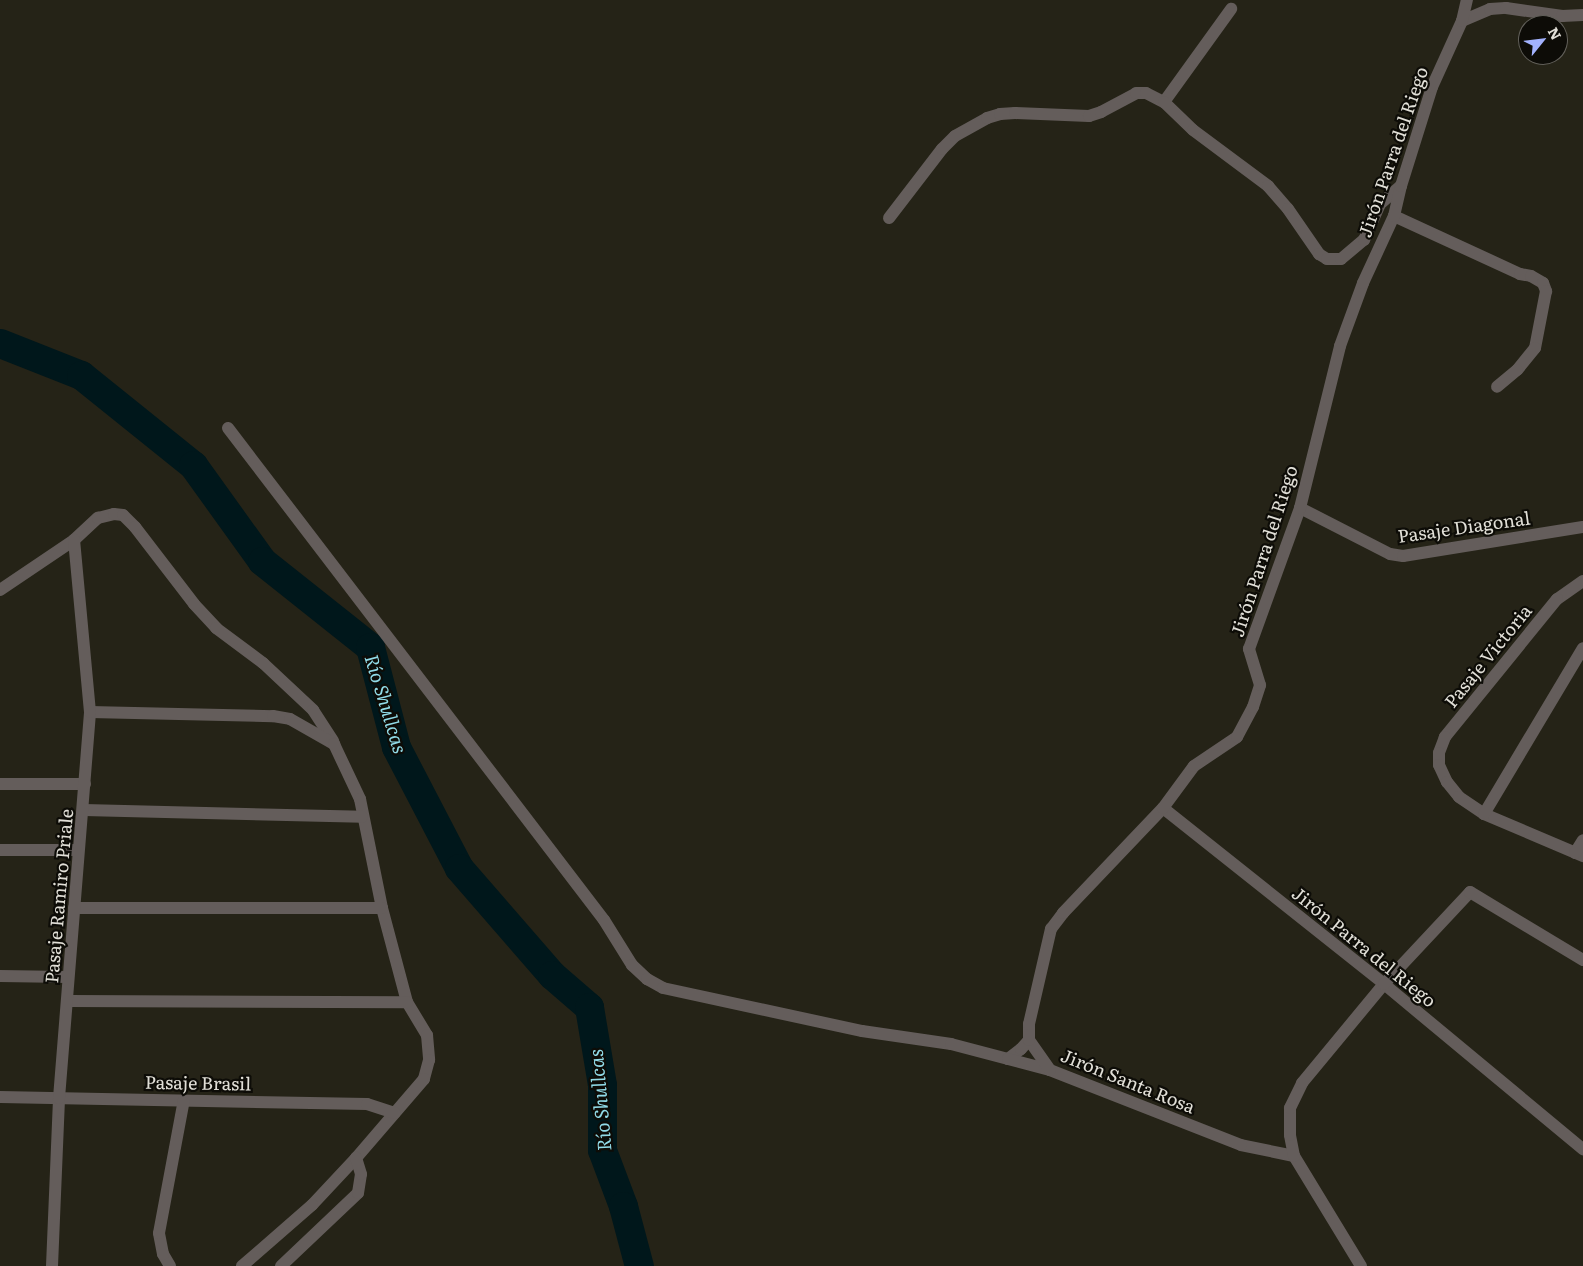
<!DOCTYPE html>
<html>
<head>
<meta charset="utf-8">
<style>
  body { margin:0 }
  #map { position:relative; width:1583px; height:1266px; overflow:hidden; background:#252317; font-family:Literata,serif }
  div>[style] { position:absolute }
  .river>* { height:29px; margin:-14.5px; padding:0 14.5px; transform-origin:14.5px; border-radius:14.5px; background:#00171b }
  .minor>* { height:12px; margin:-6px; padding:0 6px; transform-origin:6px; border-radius:6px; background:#645d5b }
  span { translate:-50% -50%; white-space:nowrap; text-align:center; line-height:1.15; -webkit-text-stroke:4.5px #0d0c07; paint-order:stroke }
  .street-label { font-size:18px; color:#e1dfd7 }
  .water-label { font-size:19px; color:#91dbe8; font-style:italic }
  .north { position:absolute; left:1518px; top:15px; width:50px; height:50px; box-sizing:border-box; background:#0d0c07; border:1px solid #62605a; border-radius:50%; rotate:61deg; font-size:14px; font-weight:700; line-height:20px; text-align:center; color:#e1dfd7 }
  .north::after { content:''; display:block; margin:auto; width:18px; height:22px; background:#a2b2fd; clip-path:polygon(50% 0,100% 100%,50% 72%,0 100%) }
</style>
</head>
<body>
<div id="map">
  <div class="river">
    <i style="left:0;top:343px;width:87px;rotate:21.6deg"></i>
    <i style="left:81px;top:375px;width:144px;rotate:38.8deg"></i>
    <i style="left:193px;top:465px;width:118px;rotate:54.3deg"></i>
    <i style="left:262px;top:561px;width:138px;rotate:38.5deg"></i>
    <i style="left:370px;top:647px;width:103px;rotate:75.4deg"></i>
    <i style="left:396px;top:747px;width:136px;rotate:62.5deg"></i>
    <i style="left:459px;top:868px;width:142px;rotate:49deg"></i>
    <i style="left:552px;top:975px;width:49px;rotate:40.9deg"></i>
    <i style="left:589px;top:1007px;width:79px;rotate:80.5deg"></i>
    <i style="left:602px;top:1085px;width:65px;rotate:90deg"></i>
    <i style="left:602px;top:1150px;width:60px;rotate:69.4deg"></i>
    <i style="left:623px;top:1206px;width:62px;rotate:75.1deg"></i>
  </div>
  <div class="minor">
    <i style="left:1462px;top:21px;width:30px;rotate:-23deg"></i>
    <i style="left:1490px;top:9px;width:16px;rotate:-4deg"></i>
    <i style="left:1506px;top:8px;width:57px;rotate:8.1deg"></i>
    <i style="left:1562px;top:16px;width:21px;rotate:-3deg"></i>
    <i style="left:1164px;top:102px;width:115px;rotate:-54.2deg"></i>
    <i style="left:1394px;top:216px;width:139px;rotate:24.7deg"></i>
    <i style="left:1520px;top:274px;width:11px;rotate:10deg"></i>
    <i style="left:1531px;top:276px;width:14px;rotate:30deg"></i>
    <i style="left:1543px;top:283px;width:9px;rotate:69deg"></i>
    <i style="left:1546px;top:291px;width:58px;rotate:100.9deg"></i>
    <i style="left:1535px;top:348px;width:28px;rotate:129deg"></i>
    <i style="left:1517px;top:370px;width:26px;rotate:140deg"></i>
    <i style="left:889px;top:218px;width:87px;rotate:-52.5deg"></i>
    <i style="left:942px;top:149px;width:18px;rotate:-45deg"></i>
    <i style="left:955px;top:136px;width:37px;rotate:-29deg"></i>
    <i style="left:987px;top:118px;width:14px;rotate:-17deg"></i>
    <i style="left:1000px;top:114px;width:15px;rotate:-4deg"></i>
    <i style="left:1015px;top:113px;width:74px;rotate:2.3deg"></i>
    <i style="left:1089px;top:116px;width:13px;rotate:-18deg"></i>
    <i style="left:1101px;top:112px;width:40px;rotate:-28deg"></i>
    <i style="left:1136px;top:93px;width:10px"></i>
    <i style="left:1146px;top:93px;width:20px;rotate:27deg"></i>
    <i style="left:1164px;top:102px;width:40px;rotate:44deg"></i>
    <i style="left:1193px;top:130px;width:94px;rotate:36.7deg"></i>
    <i style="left:1268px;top:186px;width:30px;rotate:49deg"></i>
    <i style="left:1288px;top:209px;width:55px;rotate:55.4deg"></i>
    <i style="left:1319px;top:254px;width:9px;rotate:32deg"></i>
    <i style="left:1327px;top:259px;width:14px"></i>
    <i style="left:1341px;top:259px;width:30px;rotate:-40deg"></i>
    <i style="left:1364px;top:240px;width:39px;rotate:-66deg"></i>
    <i style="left:1380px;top:204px;width:28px;rotate:-41deg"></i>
    <i style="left:228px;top:428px;width:619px;rotate:52.61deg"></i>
    <i style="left:604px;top:920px;width:53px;rotate:58.1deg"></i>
    <i style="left:632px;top:965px;width:21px;rotate:43deg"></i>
    <i style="left:647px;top:979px;width:18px;rotate:29deg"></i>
    <i style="left:663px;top:988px;width:204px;rotate:12.2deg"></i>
    <i style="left:862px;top:1031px;width:90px;rotate:8.3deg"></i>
    <i style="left:951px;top:1044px;width:59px;rotate:14.7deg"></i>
    <i style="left:1008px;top:1059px;width:16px;rotate:-38deg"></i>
    <i style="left:1021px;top:1049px;width:12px;rotate:-48deg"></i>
    <i style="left:1300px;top:508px;width:101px;rotate:27.1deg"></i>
    <i style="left:1390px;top:554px;width:13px;rotate:9deg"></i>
    <i style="left:1403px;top:556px;width:182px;rotate:-9.2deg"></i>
    <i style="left:1583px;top:581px;width:32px;rotate:145deg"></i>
    <i style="left:1557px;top:599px;width:178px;rotate:129.1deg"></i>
    <i style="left:1445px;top:737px;width:17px;rotate:111deg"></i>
    <i style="left:1439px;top:753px;width:12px;rotate:90deg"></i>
    <i style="left:1439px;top:765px;width:19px;rotate:65deg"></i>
    <i style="left:1447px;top:782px;width:19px;rotate:51deg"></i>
    <i style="left:1459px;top:797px;width:30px;rotate:34deg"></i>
    <i style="left:1484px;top:814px;width:108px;rotate:23deg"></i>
    <i style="left:0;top:590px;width:89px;rotate:-34deg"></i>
    <i style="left:74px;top:540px;width:33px;rotate:-43deg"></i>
    <i style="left:98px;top:518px;width:16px;rotate:-14deg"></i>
    <i style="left:114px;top:514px;width:9px;rotate:6deg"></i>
    <i style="left:123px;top:515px;width:17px;rotate:45deg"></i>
    <i style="left:135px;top:527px;width:97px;rotate:52.5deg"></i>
    <i style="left:194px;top:604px;width:33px;rotate:47deg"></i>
    <i style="left:216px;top:628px;width:59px;rotate:36.7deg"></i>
    <i style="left:263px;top:663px;width:69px;rotate:43.2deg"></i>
    <i style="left:313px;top:710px;width:37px;rotate:57deg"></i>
    <i style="left:90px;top:712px;width:183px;rotate:1.3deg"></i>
    <i style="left:273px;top:716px;width:17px;rotate:10deg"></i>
    <i style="left:290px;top:719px;width:51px;rotate:29.6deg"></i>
    <i style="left:334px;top:744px;width:61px;rotate:64.7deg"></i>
    <i style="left:360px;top:799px;width:111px;rotate:78.6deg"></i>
    <i style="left:382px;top:908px;width:97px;rotate:75.1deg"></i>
    <i style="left:407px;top:1002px;width:39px;rotate:59deg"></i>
    <i style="left:427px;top:1035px;width:25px;rotate:85deg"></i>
    <i style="left:429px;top:1060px;width:20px;rotate:105deg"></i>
    <i style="left:424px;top:1079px;width:104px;rotate:130.7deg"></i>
    <i style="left:356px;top:1158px;width:64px;rotate:133.1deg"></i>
    <i style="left:312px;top:1205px;width:93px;rotate:138.9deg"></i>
    <i style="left:0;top:784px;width:85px"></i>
    <i style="left:1163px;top:808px;width:283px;rotate:38.5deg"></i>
    <i style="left:1384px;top:984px;width:259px;rotate:39.7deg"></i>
    <i style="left:84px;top:810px;width:278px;rotate:1.4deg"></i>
    <i style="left:1484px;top:814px;width:193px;rotate:-59.2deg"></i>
    <i style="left:0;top:850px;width:78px"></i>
    <i style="left:1575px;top:853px;width:15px;rotate:-58deg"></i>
    <i style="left:74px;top:908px;width:308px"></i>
    <i style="left:0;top:976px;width:68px;rotate:0.8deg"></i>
    <i style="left:68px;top:1001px;width:339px;rotate:0.2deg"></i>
    <i style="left:1008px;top:1059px;width:43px;rotate:14.7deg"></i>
    <i style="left:0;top:1097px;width:367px;rotate:1.1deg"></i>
    <i style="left:367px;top:1104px;width:29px;rotate:18deg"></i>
    <i style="left:1294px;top:1156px;width:54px;rotate:-168.3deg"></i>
    <i style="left:1241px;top:1145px;width:205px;rotate:-158.6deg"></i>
    <i style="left:1050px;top:1070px;width:37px;rotate:-125deg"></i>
    <i style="left:1029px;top:1040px;width:16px;rotate:-90deg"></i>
    <i style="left:1029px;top:1024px;width:98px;rotate:-77deg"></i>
    <i style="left:1051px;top:929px;width:20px;rotate:-53deg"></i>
    <i style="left:1063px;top:913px;width:145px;rotate:-46.4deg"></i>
    <i style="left:1163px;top:808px;width:52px;rotate:-53.6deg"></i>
    <i style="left:1194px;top:766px;width:52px;rotate:-34deg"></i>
    <i style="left:1237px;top:737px;width:34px;rotate:-62deg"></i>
    <i style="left:1253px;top:707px;width:23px;rotate:-72deg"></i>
    <i style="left:1260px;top:685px;width:38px;rotate:-107deg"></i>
    <i style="left:1249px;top:649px;width:150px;rotate:-70.1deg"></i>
    <i style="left:1300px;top:508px;width:167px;rotate:-76.1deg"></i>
    <i style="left:1340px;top:346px;width:67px;rotate:-69.9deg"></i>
    <i style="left:1363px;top:283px;width:74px;rotate:-65.2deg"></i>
    <i style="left:1394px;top:216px;width:31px;rotate:-77deg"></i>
    <i style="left:1401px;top:186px;width:104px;rotate:-72.6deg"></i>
    <i style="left:1432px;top:87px;width:72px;rotate:-65.6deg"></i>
    <i style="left:1462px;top:21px;width:22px;rotate:-77deg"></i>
    <i style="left:52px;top:1266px;width:168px;rotate:-87.6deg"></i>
    <i style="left:59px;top:1098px;width:387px;rotate:-85.4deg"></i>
    <i style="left:90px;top:712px;width:173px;rotate:-95.3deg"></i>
    <i style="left:170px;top:1266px;width:14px;rotate:-120deg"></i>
    <i style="left:163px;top:1254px;width:21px;rotate:-101deg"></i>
    <i style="left:159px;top:1233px;width:135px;rotate:-79.4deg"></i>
    <i style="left:281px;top:1266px;width:106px;rotate:-43.5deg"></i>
    <i style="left:358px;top:1193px;width:19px;rotate:-81deg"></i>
    <i style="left:361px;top:1174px;width:17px;rotate:-107deg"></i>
    <i style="left:1361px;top:1266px;width:129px;rotate:-121.3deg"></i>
    <i style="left:1294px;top:1156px;width:21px;rotate:-101deg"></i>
    <i style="left:1290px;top:1135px;width:27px;rotate:-90deg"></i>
    <i style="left:1290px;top:1108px;width:28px;rotate:-64deg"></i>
    <i style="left:1302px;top:1083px;width:129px;rotate:-50.4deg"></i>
    <i style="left:1384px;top:984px;width:126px;rotate:-46.9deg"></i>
    <i style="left:1470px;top:892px;width:132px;rotate:31deg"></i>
  </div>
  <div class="street-label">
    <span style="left:1393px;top:152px;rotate:-71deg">Jirón Parra del Riego</span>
    <span style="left:1464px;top:527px;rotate:-8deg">Pasaje Diagonal</span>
    <span style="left:1264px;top:551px;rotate:-72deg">Jirón Parra del Riego</span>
    <span style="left:1488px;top:656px;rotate:-51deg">Pasaje Victoria</span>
    <span style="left:59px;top:896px;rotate:-85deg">Pasaje Ramiro Priale</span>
    <span style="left:1364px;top:947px;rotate:39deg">Jirón Parra del Riego</span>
    <span style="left:1128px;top:1081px;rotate:22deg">Jirón Santa Rosa</span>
    <span style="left:198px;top:1083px;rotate:1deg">Pasaje Brasil</span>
  </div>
  <div class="water-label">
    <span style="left:386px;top:704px;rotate:73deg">Río Shullcas</span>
    <span style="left:600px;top:1100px;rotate:-95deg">Río Shullcas</span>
  </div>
  <div class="north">N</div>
</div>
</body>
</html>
